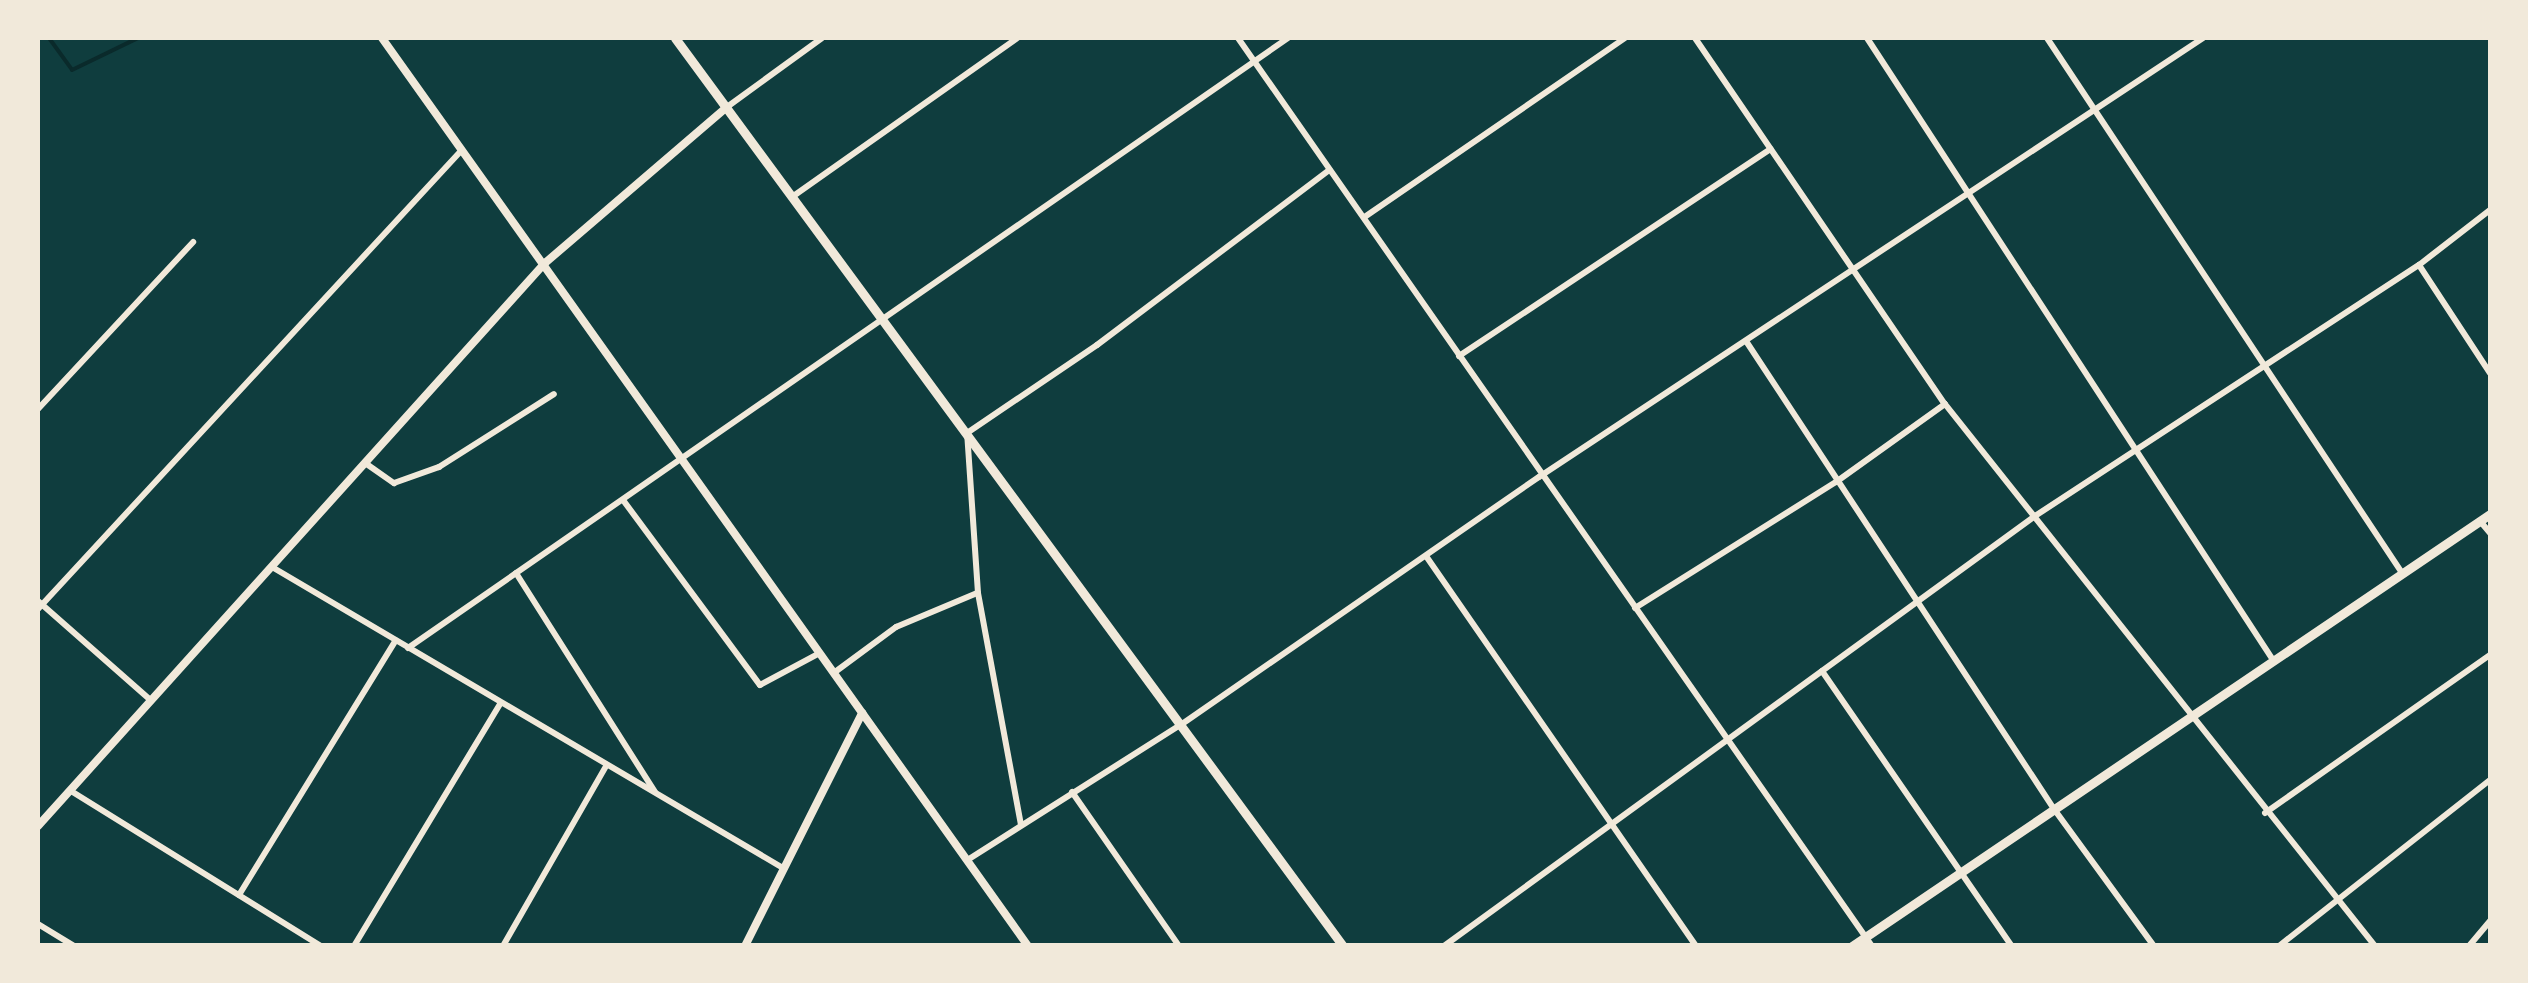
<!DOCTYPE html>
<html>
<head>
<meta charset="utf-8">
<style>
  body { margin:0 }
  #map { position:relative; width:2528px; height:983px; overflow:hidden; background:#0f3d3e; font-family:Signika,sans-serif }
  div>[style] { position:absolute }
  .stream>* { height:4px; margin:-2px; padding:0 2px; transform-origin:2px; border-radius:2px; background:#0a2a2b }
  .minor>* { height:6px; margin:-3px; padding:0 3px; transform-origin:3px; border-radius:3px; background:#f1e9da }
  .tertiary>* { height:8px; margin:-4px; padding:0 4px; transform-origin:4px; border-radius:4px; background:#f1e9da }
  .primary>* { height:9px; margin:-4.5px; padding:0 4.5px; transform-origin:4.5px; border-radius:4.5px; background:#f1e9da }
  span { translate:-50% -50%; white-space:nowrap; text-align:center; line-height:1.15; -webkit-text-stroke:10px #f1e9da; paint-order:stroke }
  .frame { position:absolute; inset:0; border:40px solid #f1e9da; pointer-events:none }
</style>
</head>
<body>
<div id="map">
  <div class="stream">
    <i style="left:49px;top:38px;width:39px;rotate:54deg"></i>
    <i style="left:72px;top:70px;width:73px;rotate:-25.9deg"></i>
  </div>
  <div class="minor">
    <i style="left:1238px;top:38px;width:1107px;rotate:55.08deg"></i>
    <i style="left:1695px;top:38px;width:443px;rotate:55.7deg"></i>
    <i style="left:1945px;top:404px;width:692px;rotate:51.57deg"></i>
    <i style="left:1867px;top:38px;width:743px;rotate:56.87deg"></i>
    <i style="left:2047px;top:38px;width:642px;rotate:56.43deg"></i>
    <i style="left:727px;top:107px;width:117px;rotate:-36deg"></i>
    <i style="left:792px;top:197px;width:276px;rotate:-35.2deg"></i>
    <i style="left:1366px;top:216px;width:314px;rotate:-34.5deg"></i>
    <i style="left:2419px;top:265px;width:129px;rotate:56.7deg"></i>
    <i style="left:1746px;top:341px;width:560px;rotate:56.65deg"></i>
    <i style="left:2054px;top:809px;width:170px;rotate:53.9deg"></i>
    <i style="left:1459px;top:356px;width:374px;rotate:-33.6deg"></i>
    <i style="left:38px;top:409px;width:228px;rotate:-47.1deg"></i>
    <i style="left:368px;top:465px;width:32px;rotate:35deg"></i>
    <i style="left:394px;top:483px;width:48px;rotate:-19.6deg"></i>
    <i style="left:439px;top:467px;width:136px;rotate:-32.4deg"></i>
    <i style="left:623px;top:500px;width:230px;rotate:53.5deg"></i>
    <i style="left:760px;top:685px;width:68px;rotate:-28.1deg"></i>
    <i style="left:2480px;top:521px;width:16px;rotate:50deg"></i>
    <i style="left:1426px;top:556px;width:474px;rotate:55.3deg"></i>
    <i style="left:272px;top:567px;width:593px;rotate:30.5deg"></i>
    <i style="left:516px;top:573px;width:259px;rotate:57.6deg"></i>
    <i style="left:38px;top:601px;width:148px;rotate:41.4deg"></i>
    <i style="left:1635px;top:608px;width:237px;rotate:-32.1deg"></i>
    <i style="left:1836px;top:482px;width:134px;rotate:-35.6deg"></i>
    <i style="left:38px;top:609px;width:623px;rotate:-47.28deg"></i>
    <i style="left:408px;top:648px;width:1071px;rotate:-34.73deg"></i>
    <i style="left:1822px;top:671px;width:334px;rotate:55.4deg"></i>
    <i style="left:835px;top:672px;width:76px;rotate:-36.4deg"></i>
    <i style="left:896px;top:627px;width:88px;rotate:-22.8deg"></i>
    <i style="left:71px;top:791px;width:294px;rotate:31.8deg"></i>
    <i style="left:1072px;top:792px;width:188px;rotate:55.2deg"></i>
    <i style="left:2265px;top:813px;width:275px;rotate:-35.1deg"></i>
    <i style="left:1021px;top:825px;width:236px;rotate:-100.5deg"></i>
    <i style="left:978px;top:593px;width:160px;rotate:-93.9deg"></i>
    <i style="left:967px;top:433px;width:157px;rotate:-34.1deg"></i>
    <i style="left:1097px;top:345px;width:291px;rotate:-37deg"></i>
    <i style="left:969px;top:859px;width:252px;rotate:-32.4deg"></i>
    <i style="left:1182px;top:724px;width:434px;rotate:-34.7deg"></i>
    <i style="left:1539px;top:477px;width:796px;rotate:-33.47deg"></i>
    <i style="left:239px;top:895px;width:299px;rotate:-58.4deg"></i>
    <i style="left:38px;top:924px;width:42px;rotate:31.4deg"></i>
    <i style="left:354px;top:946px;width:283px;rotate:-58.9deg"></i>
    <i style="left:503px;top:946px;width:207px;rotate:-60.2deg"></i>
    <i style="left:1444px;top:946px;width:731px;rotate:-36.04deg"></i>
    <i style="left:2035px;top:516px;width:459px;rotate:-33.2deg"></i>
    <i style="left:2419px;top:265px;width:90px;rotate:-37.8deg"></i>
    <i style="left:2279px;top:946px;width:268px;rotate:-38.2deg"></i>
    <i style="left:2469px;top:946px;width:33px;rotate:-50deg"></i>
  </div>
  <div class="tertiary">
    <i style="left:382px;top:38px;width:1114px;rotate:54.57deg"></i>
    <i style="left:38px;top:826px;width:758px;rotate:-48deg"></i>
    <i style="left:545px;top:263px;width:240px;rotate:-40.6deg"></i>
    <i style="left:745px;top:946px;width:261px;rotate:-63.3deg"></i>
  </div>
  <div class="primary">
    <i style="left:675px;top:38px;width:1127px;rotate:53.66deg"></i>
    <i style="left:1852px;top:946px;width:770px;rotate:-34.1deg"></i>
  </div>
  <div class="frame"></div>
</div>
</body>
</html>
